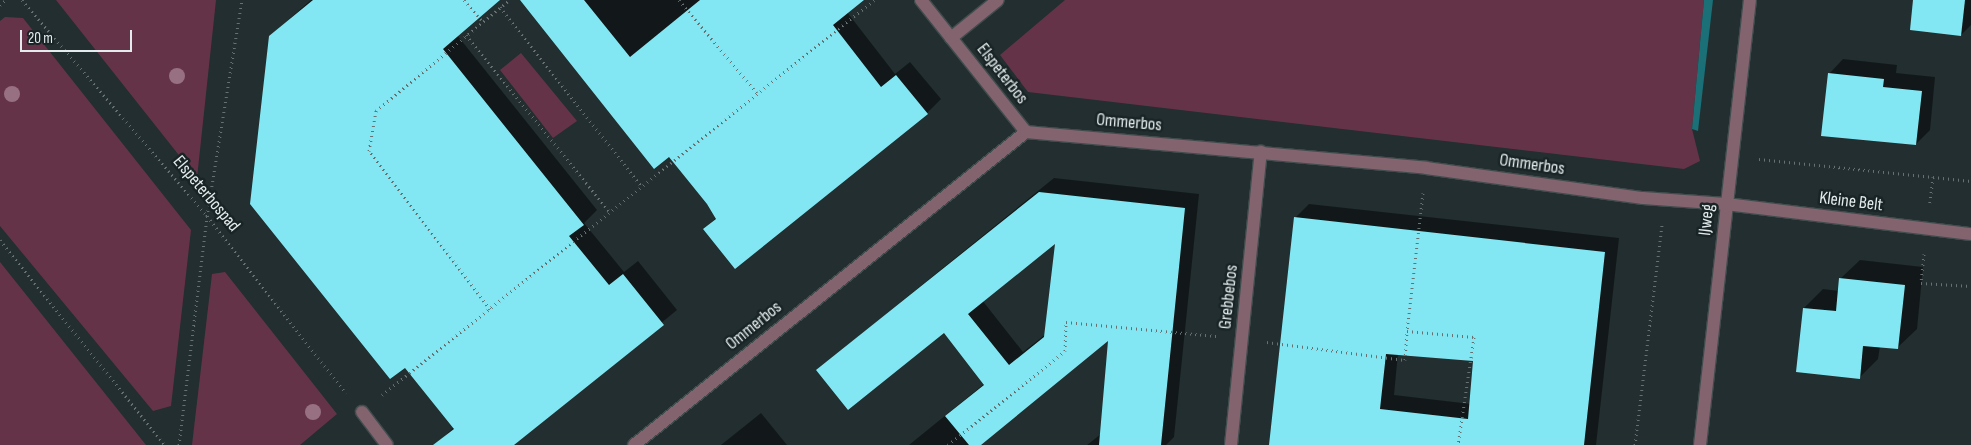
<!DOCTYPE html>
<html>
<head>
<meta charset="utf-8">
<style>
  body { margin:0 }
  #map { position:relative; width:1971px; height:445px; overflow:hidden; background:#222e2f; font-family:"Sofia Sans Condensed",sans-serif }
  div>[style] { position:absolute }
  .green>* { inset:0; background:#653348 }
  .water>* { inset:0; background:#1b6f77 }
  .shadow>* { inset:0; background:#0007 }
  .building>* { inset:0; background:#82e7f2 }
  .path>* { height:3px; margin-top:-1.5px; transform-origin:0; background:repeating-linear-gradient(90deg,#677172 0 1px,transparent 0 5px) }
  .roads { filter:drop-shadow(1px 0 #414c4d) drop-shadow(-1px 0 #414c4d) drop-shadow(0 1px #414c4d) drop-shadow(0 -1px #414c4d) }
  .minor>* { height:12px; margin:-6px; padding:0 6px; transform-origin:6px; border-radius:6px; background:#82636e }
  .tertiary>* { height:12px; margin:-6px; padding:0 6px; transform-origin:6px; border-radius:6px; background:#82636e }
  .trees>* { width:16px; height:16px; margin:-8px; border-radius:50%; background:#977182 }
  span { translate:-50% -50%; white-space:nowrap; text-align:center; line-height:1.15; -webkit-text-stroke:5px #182426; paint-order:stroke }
  .street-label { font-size:18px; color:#e4ebec }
  .scale { position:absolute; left:20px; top:30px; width:112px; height:22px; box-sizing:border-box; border:2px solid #e4ebec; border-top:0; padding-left:6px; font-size:15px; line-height:18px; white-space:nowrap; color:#e4ebec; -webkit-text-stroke:4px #182426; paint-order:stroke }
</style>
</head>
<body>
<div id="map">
  <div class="green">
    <i style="clip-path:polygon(56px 0,216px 0,197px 178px)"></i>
    <i style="clip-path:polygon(1065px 0,1704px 0,1692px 129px,1700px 161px,1684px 169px,1028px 92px,1000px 55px)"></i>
    <i style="clip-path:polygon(5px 17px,23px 18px,191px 230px,171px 406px,153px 411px,0 226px,0 21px)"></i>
    <i style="clip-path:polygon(521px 53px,577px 121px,553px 138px,500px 70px)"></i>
    <i style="clip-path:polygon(0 262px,146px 445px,0 445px)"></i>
    <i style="clip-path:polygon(225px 272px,337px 414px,300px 445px,192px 445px,212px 274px)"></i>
  </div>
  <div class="water">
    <i style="clip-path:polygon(1704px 0,1713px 0,1698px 131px,1692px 129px)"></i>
  </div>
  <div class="shadow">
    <i style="clip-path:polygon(311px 0,499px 0,457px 35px,597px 210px,584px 223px,624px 272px,638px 261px,677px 310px,512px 445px,445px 445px,441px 440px,454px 427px,270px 36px)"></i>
    <i style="clip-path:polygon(521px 0,859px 0,847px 12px,895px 74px,910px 62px,941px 99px,927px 113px,705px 229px,717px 217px,708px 203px,669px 155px)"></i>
    <i style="clip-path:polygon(1915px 0,1971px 0,1971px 25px,1961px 35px)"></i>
    <i style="clip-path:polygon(1843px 59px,1897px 65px,1896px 73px,1935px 77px,1930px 130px,1916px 144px,1829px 74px)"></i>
    <i style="clip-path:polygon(evenodd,1054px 178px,1199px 194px,1174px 437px,1166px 445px,1087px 445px,1101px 434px,1110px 339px,975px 445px,909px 445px,984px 384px,945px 331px,817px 370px,1054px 178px,1057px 242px,1046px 334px,1023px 352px,982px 300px,1057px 242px)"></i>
    <i style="clip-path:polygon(evenodd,1309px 204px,1619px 238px,1596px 445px,1270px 445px,1295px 218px,1309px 204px,1398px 353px,1474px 360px,1471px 404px,1394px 395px,1398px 353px)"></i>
    <i style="clip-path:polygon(1860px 260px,1923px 267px,1917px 329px,1897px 348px,1880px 346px,1878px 359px,1859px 378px,1804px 308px,1823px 289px,1839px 291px,1840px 279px)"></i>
    <i style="clip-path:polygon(761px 413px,787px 445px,721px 445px)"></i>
  </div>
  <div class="building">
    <i style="clip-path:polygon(313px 0,500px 0,443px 49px,584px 225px,569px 236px,609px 285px,623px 274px,664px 325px,514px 445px,433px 445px,454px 429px,405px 368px,390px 379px,250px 204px,269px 36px)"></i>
    <i style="clip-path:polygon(520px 0,584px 0,630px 57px,700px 0,864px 0,833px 25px,881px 87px,896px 75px,928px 114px,735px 269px,703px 229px,716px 219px,707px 204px,669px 157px,654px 169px)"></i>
    <i style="clip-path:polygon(1913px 0,1965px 0,1961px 36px,1910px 30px)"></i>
    <i style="clip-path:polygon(1828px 73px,1884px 79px,1883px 87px,1922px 91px,1916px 145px,1821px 136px)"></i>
    <i style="clip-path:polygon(evenodd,1039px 192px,1185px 208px,1161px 445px,1099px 445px,1108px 341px,981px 445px,969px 445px,945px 416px,984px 385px,944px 333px,848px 410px,816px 370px,1039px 192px,1055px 244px,1044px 337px,1009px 365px,968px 314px,1055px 244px)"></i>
    <i style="clip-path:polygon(evenodd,1294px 217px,1605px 252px,1584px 445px,1269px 445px,1294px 217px,1386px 354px,1473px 361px,1468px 419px,1380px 409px,1386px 354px)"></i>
    <i style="clip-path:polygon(1839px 278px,1905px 285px,1898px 349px,1863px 346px,1860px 379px,1796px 372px,1803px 308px,1836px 311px)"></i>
  </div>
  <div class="path">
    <i style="left:22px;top:0;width:284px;rotate:49.4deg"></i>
    <i style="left:207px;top:216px;width:225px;rotate:51.9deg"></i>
    <i style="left:464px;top:0;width:28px;rotate:49deg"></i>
    <i style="left:679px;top:0;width:121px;rotate:50deg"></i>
    <i style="left:0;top:5px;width:8px;rotate:-40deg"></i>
    <i style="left:500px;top:7px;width:229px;rotate:51.7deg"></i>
    <i style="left:466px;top:35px;width:228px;rotate:50.9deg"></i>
    <i style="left:1759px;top:159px;width:175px;rotate:5.9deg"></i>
    <i style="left:1933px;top:177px;width:26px;rotate:97deg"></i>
    <i style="left:1933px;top:177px;width:38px;rotate:6deg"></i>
    <i style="left:1423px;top:193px;width:139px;rotate:96.6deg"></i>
    <i style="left:1407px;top:331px;width:67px;rotate:5.1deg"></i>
    <i style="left:1474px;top:337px;width:109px;rotate:98.4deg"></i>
    <i style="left:0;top:240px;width:263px;rotate:51.2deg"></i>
    <i style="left:1924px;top:254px;width:29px;rotate:96deg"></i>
    <i style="left:1921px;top:283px;width:50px;rotate:3.4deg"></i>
    <i style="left:490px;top:309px;width:199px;rotate:-127.4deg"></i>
    <i style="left:369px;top:151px;width:41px;rotate:-80.1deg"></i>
    <i style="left:376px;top:111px;width:173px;rotate:-39.8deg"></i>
    <i style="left:1267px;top:342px;width:139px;rotate:7.4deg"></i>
    <i style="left:1405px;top:360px;width:29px;rotate:-86deg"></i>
    <i style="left:382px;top:395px;width:631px;rotate:-38.76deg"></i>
    <i style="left:179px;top:445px;width:231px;rotate:-83deg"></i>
    <i style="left:207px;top:216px;width:219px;rotate:-80.8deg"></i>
    <i style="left:948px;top:445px;width:150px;rotate:-38.8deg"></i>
    <i style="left:1065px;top:351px;width:29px;rotate:-88deg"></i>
    <i style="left:1066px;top:322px;width:151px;rotate:5.3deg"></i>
    <i style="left:1635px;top:445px;width:222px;rotate:-83deg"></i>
  </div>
  <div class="roads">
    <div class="minor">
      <i style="left:921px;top:0;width:169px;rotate:51.5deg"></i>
      <i style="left:951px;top:38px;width:60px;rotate:-39deg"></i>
      <i style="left:362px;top:412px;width:41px;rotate:52.9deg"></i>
      <i style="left:634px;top:445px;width:502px;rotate:-38.61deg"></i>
      <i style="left:1026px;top:132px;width:402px;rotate:5.1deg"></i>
      <i style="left:1426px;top:168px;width:219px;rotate:7.9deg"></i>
      <i style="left:1643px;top:198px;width:83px;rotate:4.1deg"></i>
      <i style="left:1231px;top:445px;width:295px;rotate:-84.2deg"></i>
    </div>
    <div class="tertiary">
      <i style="left:1726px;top:204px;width:247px;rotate:7deg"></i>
      <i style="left:1700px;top:445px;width:448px;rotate:-83.6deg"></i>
    </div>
  </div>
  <div class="trees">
    <i style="left:177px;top:76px"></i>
    <i style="left:12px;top:94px"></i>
    <i style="left:313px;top:412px"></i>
  </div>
  <div class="street-label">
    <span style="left:1002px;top:74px;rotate:52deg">Elspeterbos</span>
    <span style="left:1129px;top:123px;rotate:5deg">Ommerbos</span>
    <span style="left:1532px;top:165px;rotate:8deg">Ommerbos</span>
    <span style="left:206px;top:194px;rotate:50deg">Elspeterbospad</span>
    <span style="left:1851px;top:202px;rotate:7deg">Kleine Belt</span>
    <span style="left:1707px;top:220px;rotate:-84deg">IJweg</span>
    <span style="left:1229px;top:297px;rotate:-84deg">Grebbebos</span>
    <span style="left:754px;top:326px;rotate:-39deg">Ommerbos</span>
  </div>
  <div class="scale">20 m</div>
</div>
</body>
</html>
